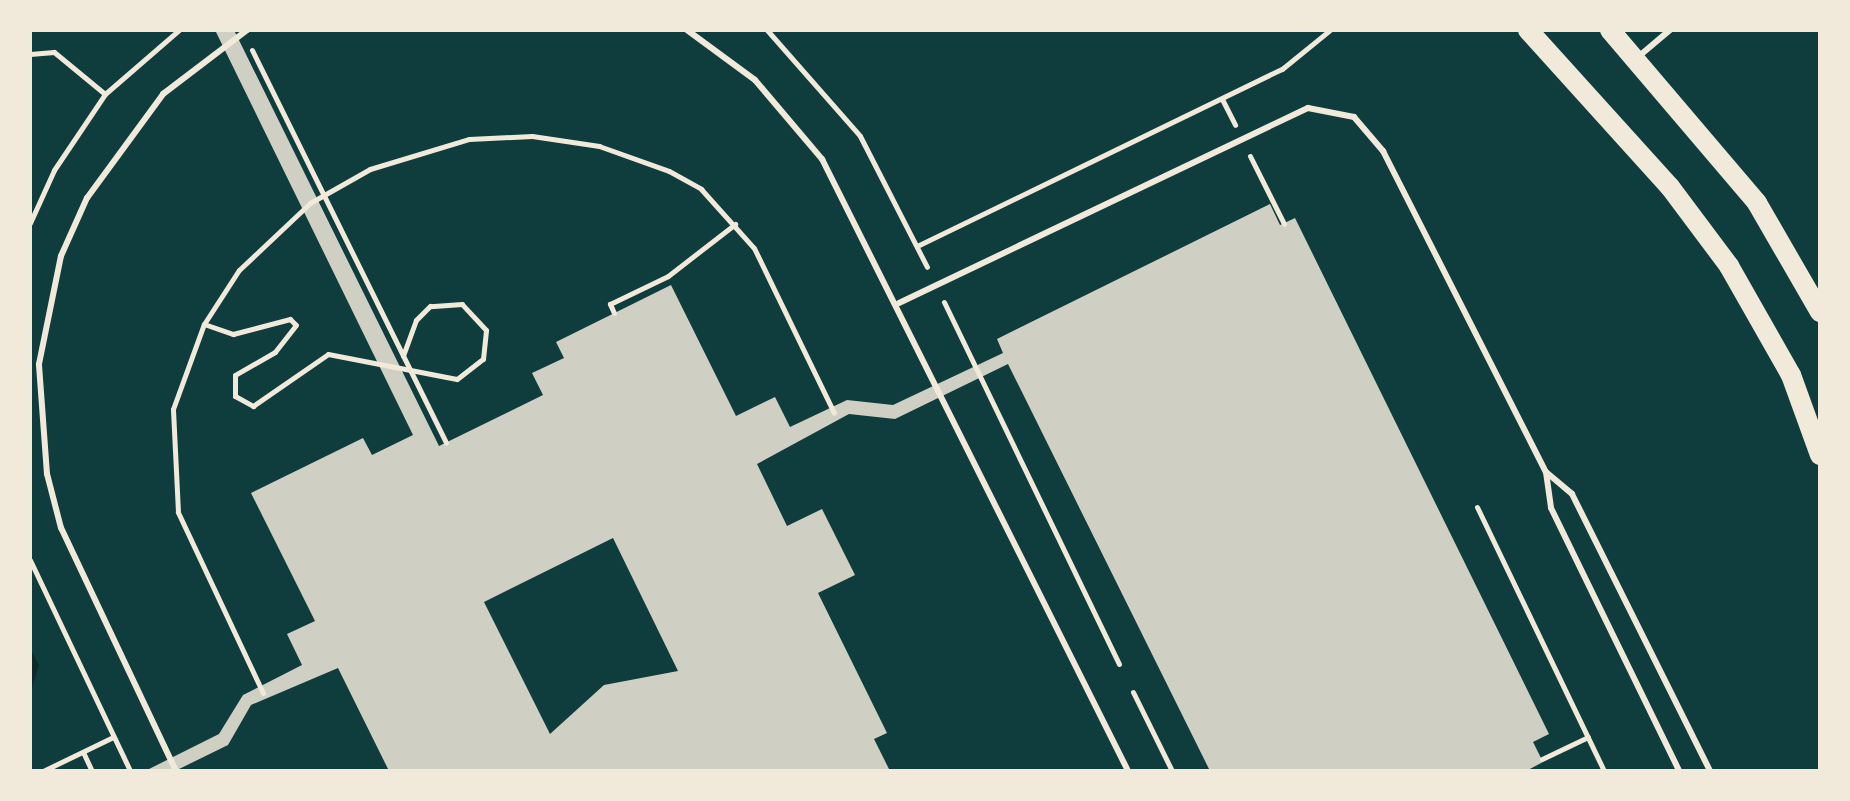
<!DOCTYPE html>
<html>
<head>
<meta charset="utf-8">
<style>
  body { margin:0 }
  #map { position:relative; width:1850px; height:801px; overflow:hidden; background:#0f3d3e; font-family:"Public Sans",sans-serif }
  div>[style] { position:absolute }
  .water>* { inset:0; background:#0a2a2b }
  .building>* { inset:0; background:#cfcfc3 }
  .path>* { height:5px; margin:-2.5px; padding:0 2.5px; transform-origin:2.5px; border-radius:2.5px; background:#f1e9da }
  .service>* { height:6px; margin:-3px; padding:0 3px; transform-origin:3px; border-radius:3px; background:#f1e9da }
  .primary>* { height:20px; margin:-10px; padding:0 10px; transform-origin:10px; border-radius:10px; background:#f1e9da }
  span { translate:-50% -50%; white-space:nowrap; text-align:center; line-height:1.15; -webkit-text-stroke:6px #f1e9da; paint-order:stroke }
  .frame { position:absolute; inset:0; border:32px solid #f1e9da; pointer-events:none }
</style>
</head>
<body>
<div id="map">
  <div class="water">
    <i style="clip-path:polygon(30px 648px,39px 665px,30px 694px)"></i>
  </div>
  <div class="building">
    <i style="clip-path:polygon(evenodd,215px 30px,234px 30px,439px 446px,543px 395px,532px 373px,564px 358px,556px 342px,671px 285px,736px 416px,775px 397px,790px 427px,847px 400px,893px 405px,1003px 353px,997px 339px,1270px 204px,1280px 225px,1295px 218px,1549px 734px,1533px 742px,1543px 762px,1526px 771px,1210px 771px,1008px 364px,895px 419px,849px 414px,757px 464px,787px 526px,822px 509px,855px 575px,818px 593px,887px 733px,874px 739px,890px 771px,389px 771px,338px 668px,251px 705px,228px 745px,175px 771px,145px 771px,219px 734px,243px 695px,302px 665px,287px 634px,315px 621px,251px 493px,363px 438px,372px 455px,413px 435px,215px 30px,613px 538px,678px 671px,604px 685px,550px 734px,484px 602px,613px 538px)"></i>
  </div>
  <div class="path">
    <i style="left:767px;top:30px;width:141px;rotate:48.7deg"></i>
    <i style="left:860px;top:136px;width:147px;rotate:62.9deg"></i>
    <i style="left:252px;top:50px;width:438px;rotate:63.7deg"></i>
    <i style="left:30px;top:54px;width:24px;rotate:-5deg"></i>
    <i style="left:54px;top:52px;width:66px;rotate:39.5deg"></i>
    <i style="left:1222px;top:99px;width:29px;rotate:63deg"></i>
    <i style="left:1250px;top:156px;width:76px;rotate:63.4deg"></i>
    <i style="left:30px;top:223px;width:58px;rotate:-65.6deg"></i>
    <i style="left:54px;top:170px;width:92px;rotate:-56.1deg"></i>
    <i style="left:105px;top:94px;width:98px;rotate:-40.9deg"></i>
    <i style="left:917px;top:246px;width:406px;rotate:-25.9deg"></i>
    <i style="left:1282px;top:69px;width:62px;rotate:-39.1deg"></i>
    <i style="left:944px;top:302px;width:402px;rotate:64.2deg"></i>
    <i style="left:614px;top:313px;width:10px;rotate:-114deg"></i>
    <i style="left:610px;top:304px;width:64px;rotate:-25.8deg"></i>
    <i style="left:668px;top:276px;width:85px;rotate:-37.8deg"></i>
    <i style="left:204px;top:324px;width:31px;rotate:19deg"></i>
    <i style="left:233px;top:334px;width:59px;rotate:-14.7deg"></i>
    <i style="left:290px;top:319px;width:8px;rotate:45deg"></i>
    <i style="left:296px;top:325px;width:34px;rotate:128deg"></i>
    <i style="left:275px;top:352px;width:46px;rotate:150.1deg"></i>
    <i style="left:235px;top:375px;width:21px;rotate:90deg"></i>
    <i style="left:235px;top:396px;width:21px;rotate:29deg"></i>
    <i style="left:253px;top:406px;width:91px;rotate:-34.7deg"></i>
    <i style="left:328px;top:354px;width:131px;rotate:11deg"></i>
    <i style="left:457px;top:379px;width:33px;rotate:-38deg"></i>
    <i style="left:483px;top:359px;width:29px;rotate:-84deg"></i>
    <i style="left:486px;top:330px;width:35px;rotate:-133deg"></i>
    <i style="left:462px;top:304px;width:32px;rotate:176deg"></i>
    <i style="left:430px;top:306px;width:20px;rotate:135deg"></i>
    <i style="left:416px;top:320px;width:38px;rotate:110deg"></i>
    <i style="left:1477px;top:507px;width:293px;rotate:64.3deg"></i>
    <i style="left:30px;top:560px;width:233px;rotate:64.6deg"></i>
    <i style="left:1133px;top:692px;width:88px;rotate:63.7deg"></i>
    <i style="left:263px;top:693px;width:200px;rotate:-115.2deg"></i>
    <i style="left:178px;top:512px;width:103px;rotate:-92.8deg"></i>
    <i style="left:173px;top:409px;width:90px;rotate:-70deg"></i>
    <i style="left:204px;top:324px;width:64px;rotate:-57.1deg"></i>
    <i style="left:239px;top:270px;width:98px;rotate:-43.3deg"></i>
    <i style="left:310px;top:203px;width:69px;rotate:-29.5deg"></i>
    <i style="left:370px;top:169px;width:103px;rotate:-16.9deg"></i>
    <i style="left:469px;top:139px;width:63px;rotate:-2.7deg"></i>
    <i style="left:532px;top:136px;width:68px;rotate:8.5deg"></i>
    <i style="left:599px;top:146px;width:74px;rotate:19.7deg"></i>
    <i style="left:669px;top:171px;width:37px;rotate:29deg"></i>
    <i style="left:701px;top:189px;width:79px;rotate:48.1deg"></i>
    <i style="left:754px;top:248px;width:183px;rotate:64.1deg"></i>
    <i style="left:83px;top:752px;width:21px;rotate:65deg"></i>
    <i style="left:1542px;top:759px;width:51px;rotate:-25.6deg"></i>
    <i style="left:43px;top:771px;width:78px;rotate:-25.9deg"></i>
  </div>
  <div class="service">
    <i style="left:687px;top:30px;width:84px;rotate:36.3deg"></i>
    <i style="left:755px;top:80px;width:104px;rotate:49.7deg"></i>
    <i style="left:822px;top:159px;width:684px;rotate:63.43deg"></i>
    <i style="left:1638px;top:57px;width:42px;rotate:-40.2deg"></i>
    <i style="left:899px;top:303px;width:453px;rotate:-25.5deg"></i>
    <i style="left:1308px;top:108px;width:47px;rotate:11.1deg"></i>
    <i style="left:1354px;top:117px;width:45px;rotate:49.5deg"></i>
    <i style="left:1383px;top:151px;width:360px;rotate:63.1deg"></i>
    <i style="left:1546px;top:472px;width:34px;rotate:40deg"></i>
    <i style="left:1572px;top:494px;width:309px;rotate:63.5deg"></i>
    <i style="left:1546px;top:472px;width:36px;rotate:82deg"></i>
    <i style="left:1551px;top:508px;width:292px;rotate:64deg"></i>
    <i style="left:176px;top:771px;width:269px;rotate:-115.3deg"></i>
    <i style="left:61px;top:528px;width:56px;rotate:-104.5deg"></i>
    <i style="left:47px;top:474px;width:110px;rotate:-94.2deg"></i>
    <i style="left:39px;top:364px;width:110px;rotate:-78.5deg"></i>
    <i style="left:61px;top:256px;width:64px;rotate:-65.9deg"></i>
    <i style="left:87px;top:198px;width:129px;rotate:-53.8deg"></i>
    <i style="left:163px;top:94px;width:106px;rotate:-37.3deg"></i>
  </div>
  <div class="primary">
    <i style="left:1528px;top:30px;width:212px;rotate:47.9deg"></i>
    <i style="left:1670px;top:187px;width:99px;rotate:53.2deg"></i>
    <i style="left:1729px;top:266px;width:125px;rotate:60.4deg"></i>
    <i style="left:1791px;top:375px;width:85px;rotate:70.1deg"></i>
    <i style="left:1610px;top:30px;width:227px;rotate:49.6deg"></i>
    <i style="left:1757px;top:203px;width:126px;rotate:60deg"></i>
  </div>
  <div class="frame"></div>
</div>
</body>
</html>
